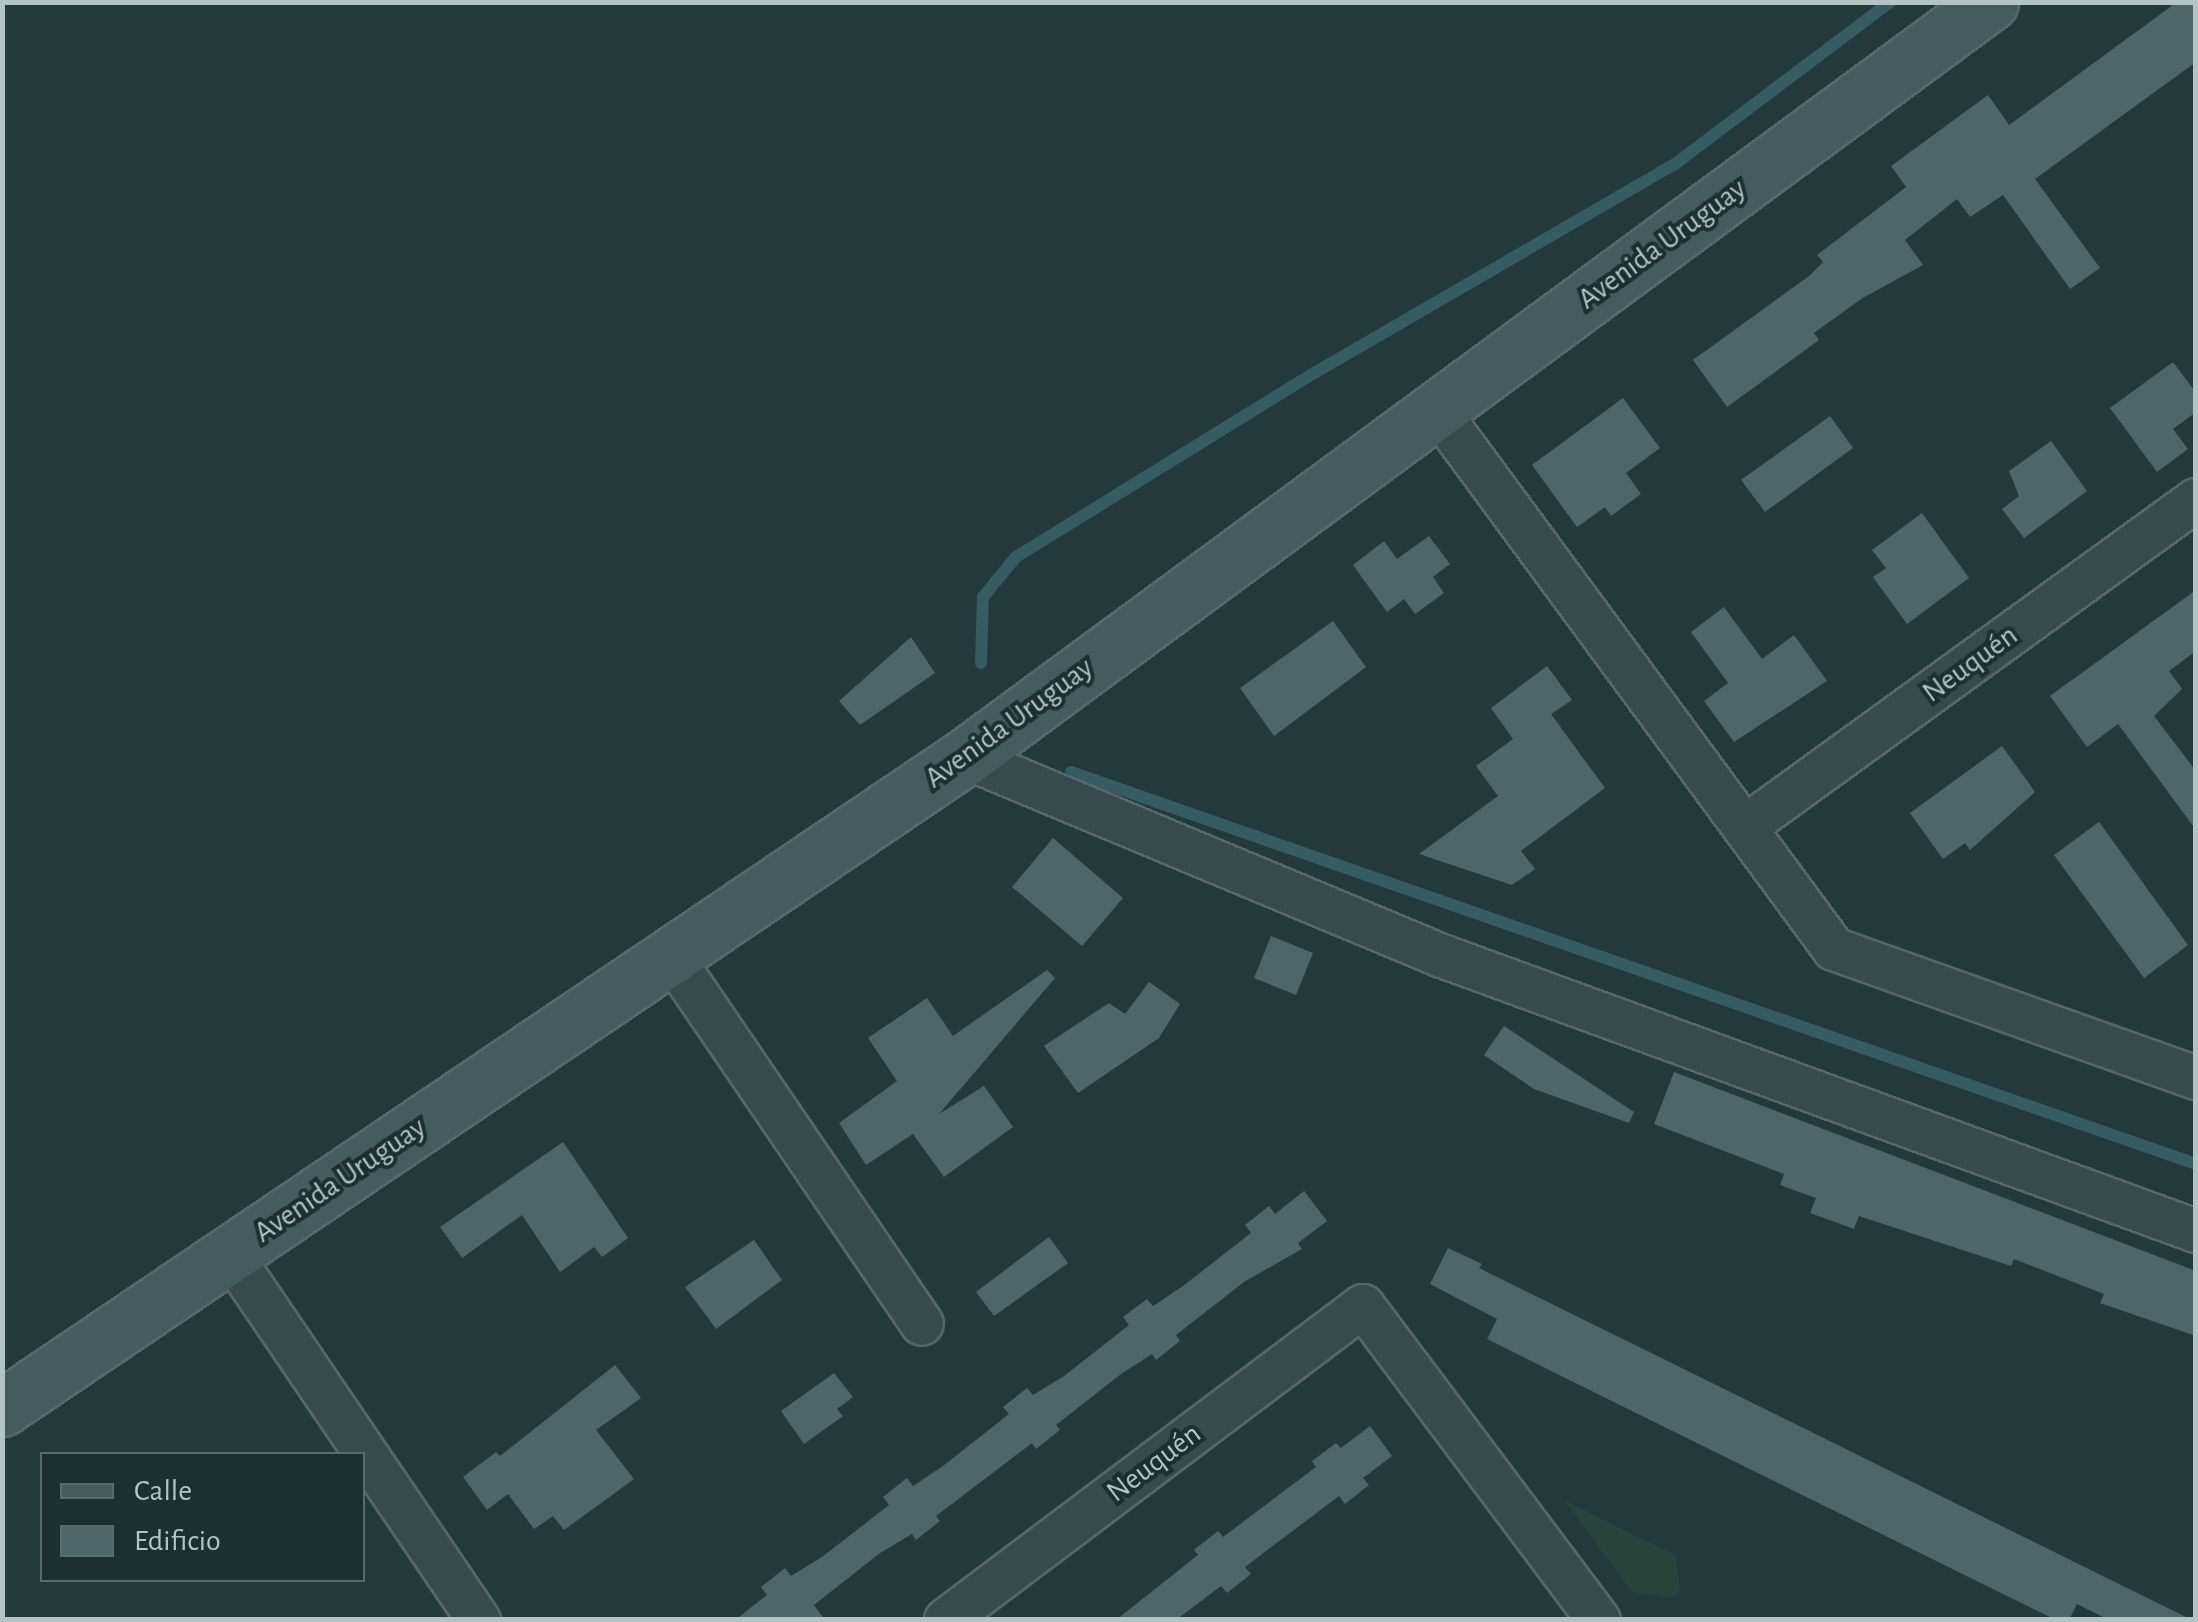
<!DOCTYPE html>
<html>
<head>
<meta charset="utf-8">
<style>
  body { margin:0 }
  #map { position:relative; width:2198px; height:1622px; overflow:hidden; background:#23393e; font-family:"Alegreya Sans",sans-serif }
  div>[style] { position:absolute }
  .green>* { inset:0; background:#28433a }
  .stream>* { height:12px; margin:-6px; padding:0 6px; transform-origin:6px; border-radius:6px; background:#355b63 }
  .building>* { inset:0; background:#4e666b }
  .roads { filter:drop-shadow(2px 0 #55676c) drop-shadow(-2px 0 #55676c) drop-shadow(0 2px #55676c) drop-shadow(0 -2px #55676c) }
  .street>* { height:42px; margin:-21px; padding:0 21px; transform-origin:21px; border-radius:21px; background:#374a4e }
  .secondary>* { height:55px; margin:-27.5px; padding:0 27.5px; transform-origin:27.5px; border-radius:27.5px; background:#455b61 }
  span { translate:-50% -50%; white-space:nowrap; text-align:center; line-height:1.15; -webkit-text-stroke:8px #1c2f33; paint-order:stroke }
  .street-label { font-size:30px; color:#b3c4c9 }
  .frame { position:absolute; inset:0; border:5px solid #b3c4c9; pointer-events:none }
  .legend { position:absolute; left:40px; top:1452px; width:325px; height:130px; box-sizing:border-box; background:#1c2f33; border:2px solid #586b6f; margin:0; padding:12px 18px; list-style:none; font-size:30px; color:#b3c4c9 }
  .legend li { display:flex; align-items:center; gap:20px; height:50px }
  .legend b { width:50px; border:2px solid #586b6f }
</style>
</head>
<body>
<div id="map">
  <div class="green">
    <i style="clip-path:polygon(1565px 1501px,1676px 1555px,1680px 1591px,1672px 1598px,1632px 1592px)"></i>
  </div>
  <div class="stream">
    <i style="left:981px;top:663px;width:66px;rotate:-88.3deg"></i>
    <i style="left:983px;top:597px;width:52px;rotate:-50.5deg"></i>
    <i style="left:1016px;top:557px;width:344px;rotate:-31.7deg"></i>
    <i style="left:1309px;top:376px;width:423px;rotate:-30.1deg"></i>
    <i style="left:1675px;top:164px;width:269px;rotate:-37deg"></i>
    <i style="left:1071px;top:772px;width:1191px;rotate:19.21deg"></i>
  </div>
  <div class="building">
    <i style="clip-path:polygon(2177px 2px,2196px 2px,2196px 62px,2035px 179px,2100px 268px,2070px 289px,2003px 195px,1970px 217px,1957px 199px,1905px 240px,1923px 265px,1861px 299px,1814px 333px,1819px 340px,1727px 407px,1693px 360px,1809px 276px,1823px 262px,1817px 255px,1906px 187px,1891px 166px,1988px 95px,2009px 125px)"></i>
    <i style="clip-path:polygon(2173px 362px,2196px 393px,2196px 412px,2173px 429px,2188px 449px,2157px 472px,2110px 408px)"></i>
    <i style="clip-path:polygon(1623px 398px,1660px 448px,1626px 473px,1641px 494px,1611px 516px,1605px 507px,1577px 527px,1532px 465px)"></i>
    <i style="clip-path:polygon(1830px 416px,1853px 448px,1765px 512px,1741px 480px)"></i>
    <i style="clip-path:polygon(2051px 441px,2087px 491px,2024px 538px,2002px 509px,2019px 496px,2009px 471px)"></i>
    <i style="clip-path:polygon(1922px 513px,1969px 578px,1907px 624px,1873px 577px,1886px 568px,1872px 550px)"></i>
    <i style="clip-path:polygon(1429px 536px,1450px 564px,1433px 577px,1444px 593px,1415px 614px,1404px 599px,1387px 612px,1353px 565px,1384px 541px,1397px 559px)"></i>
    <i style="clip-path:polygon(2196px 590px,2196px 651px,2169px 671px,2182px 689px,2154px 716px,2196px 771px,2196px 830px,2118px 724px,2087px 747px,2050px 696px)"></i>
    <i style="clip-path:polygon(1724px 607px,1762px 659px,1794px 635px,1827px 681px,1734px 742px,1704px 701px,1728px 683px,1691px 632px)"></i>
    <i style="clip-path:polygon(1333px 621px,1366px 667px,1274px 736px,1240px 688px)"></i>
    <i style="clip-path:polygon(911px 637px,935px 673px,860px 725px,839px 701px)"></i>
    <i style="clip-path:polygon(1547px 666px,1572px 700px,1551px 714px,1605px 788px,1521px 851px,1535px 869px,1512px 885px,1419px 854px,1498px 796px,1476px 766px,1513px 739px,1491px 708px)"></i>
    <i style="clip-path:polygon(2002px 746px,2035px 792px,1970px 850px,1965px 843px,1943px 859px,1910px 813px)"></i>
    <i style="clip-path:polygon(2099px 822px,2188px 945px,2144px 978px,2054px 855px)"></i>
    <i style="clip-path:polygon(1053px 838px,1123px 898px,1082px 946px,1012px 887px)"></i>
    <i style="clip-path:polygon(1271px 936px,1313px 953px,1296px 995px,1254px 978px)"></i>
    <i style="clip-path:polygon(1047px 970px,1055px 978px,939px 1114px,984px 1086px,1013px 1127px,944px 1177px,913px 1134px,866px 1165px,839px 1123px,897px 1081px,868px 1038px,927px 998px,953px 1036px)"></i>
    <i style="clip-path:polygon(1149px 982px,1180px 1004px,1159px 1038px,1078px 1093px,1044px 1046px,1109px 1003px,1125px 1014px)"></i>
    <i style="clip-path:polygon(1504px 1026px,1634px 1112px,1629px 1123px,1534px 1089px,1484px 1055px)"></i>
    <i style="clip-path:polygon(1674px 1072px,2196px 1271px,2196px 1336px,2100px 1303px,2104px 1294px,2014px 1259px,2011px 1266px,1859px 1216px,1854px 1229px,1810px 1213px,1816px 1198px,1780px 1185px,1784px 1174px,1654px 1124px)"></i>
    <i style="clip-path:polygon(563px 1142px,628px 1238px,602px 1257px,594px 1247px,560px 1272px,522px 1215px,462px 1258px,440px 1227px)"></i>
    <i style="clip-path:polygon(1304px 1191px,1327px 1221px,1298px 1243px,1302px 1249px,1244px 1282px,1176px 1335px,1180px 1341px,1156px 1360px,1152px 1354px,1121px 1374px,1056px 1425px,1060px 1430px,1036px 1449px,1032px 1443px,936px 1516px,940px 1521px,916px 1540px,912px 1534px,880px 1553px,814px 1605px,825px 1620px,735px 1620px,767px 1595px,761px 1587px,785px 1568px,791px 1576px,822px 1557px,889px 1505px,883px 1497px,907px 1478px,913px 1486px,943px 1466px,1009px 1414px,1003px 1407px,1027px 1388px,1033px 1395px,1064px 1376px,1129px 1325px,1123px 1317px,1147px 1299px,1153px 1306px,1183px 1286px,1251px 1233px,1245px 1225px,1269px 1206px,1275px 1214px)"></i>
    <i style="clip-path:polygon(1049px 1237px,1068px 1263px,994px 1316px,976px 1292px)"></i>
    <i style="clip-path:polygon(754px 1240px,782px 1280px,716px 1329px,685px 1287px)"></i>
    <i style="clip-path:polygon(1448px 1248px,1482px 1264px,1479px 1268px,2192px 1620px,2109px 1620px,2077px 1604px,2069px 1620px,2056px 1620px,1555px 1373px,1487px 1339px,1497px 1319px,1430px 1284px)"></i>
    <i style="clip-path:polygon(615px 1365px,641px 1398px,596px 1430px,634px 1479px,564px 1530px,553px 1516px,534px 1529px,508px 1494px,487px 1510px,463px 1477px,496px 1452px,500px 1456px)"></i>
    <i style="clip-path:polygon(834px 1373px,853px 1397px,837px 1409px,843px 1416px,804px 1444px,781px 1411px)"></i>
    <i style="clip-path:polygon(1370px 1426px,1392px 1456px,1363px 1478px,1369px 1485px,1345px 1504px,1339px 1496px,1245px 1567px,1251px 1574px,1227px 1593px,1221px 1586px,1176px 1620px,1116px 1620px,1198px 1555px,1194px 1550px,1218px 1531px,1223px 1537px,1316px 1467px,1312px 1461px,1336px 1443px,1341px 1448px)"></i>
  </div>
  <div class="roads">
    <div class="street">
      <i style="left:1437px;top:410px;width:669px;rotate:53.63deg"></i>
      <i style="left:1834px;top:949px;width:384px;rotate:19.6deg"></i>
      <i style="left:965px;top:757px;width:517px;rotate:22.65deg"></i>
      <i style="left:1442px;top:956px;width:803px;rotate:20.04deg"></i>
      <i style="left:1745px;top:827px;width:557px;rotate:-35.94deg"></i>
      <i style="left:671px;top:956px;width:445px;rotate:55.7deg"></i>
      <i style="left:230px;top:1254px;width:443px;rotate:55.8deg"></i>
      <i style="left:946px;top:1620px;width:522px;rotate:-36.98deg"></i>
      <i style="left:1363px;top:1306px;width:393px;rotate:53.1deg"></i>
    </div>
    <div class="secondary">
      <i style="left:2px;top:1408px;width:1162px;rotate:-34.06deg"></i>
      <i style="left:965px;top:757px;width:1273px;rotate:-36.37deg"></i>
    </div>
  </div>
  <div class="street-label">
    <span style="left:1662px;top:244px;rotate:-36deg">Avenida Uruguay</span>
    <span style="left:1970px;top:664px;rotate:-36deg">Neuquén</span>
    <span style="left:1009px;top:723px;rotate:-36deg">Avenida Uruguay</span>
    <span style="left:340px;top:1180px;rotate:-34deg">Avenida Uruguay</span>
    <span style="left:1154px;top:1463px;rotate:-37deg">Neuquén</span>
  </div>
  <div class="frame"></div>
  <ul class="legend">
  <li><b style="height:12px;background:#455b61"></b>Calle</li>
  <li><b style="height:28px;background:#4e666b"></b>Edificio</li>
  </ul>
</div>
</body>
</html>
